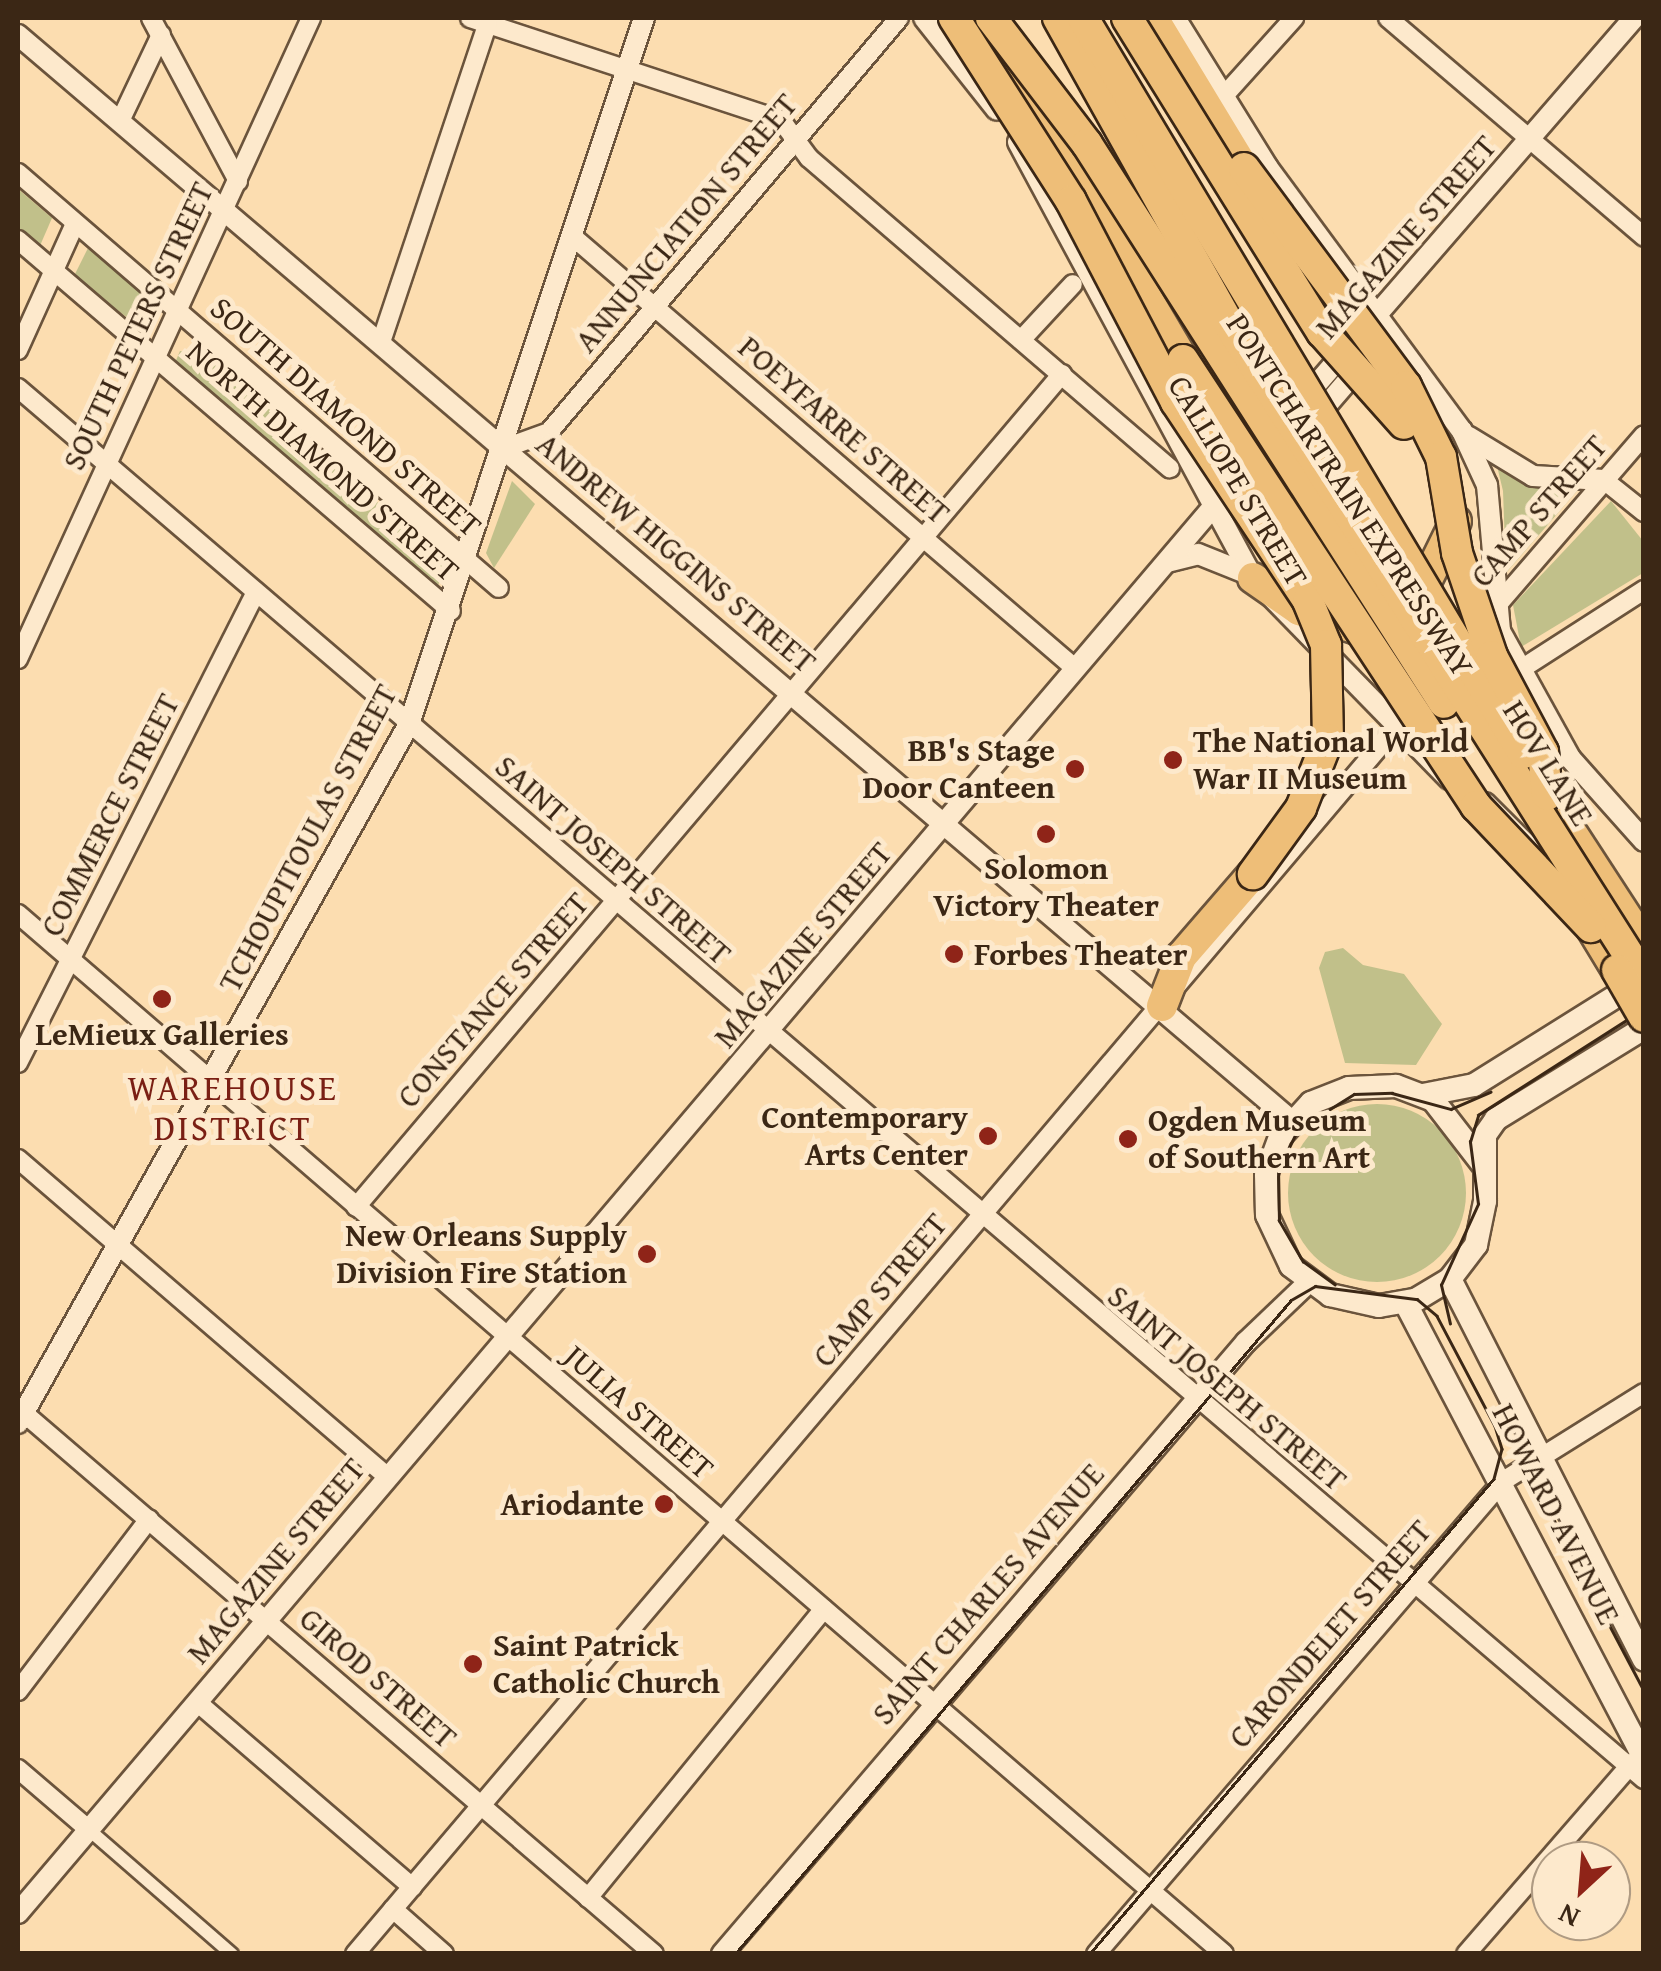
<!DOCTYPE html>
<html>
<head>
<meta charset="utf-8">
<style>
  body { margin:0 }
  #map { position:relative; width:1661px; height:1971px; overflow:hidden; background:#fcddb0; font-family:"Gentium Book Plus",serif }
  div>[style] { position:absolute }
  .green>* { inset:0; background:#c1c08a }
  .round { border-radius:50% }
  .roads { filter:drop-shadow(2px 0 #6b543c) drop-shadow(-2px 0 #6b543c) drop-shadow(0 2px #6b543c) drop-shadow(0 -2px #6b543c) }
  .pedestrian>* { height:12px; margin:-6px; padding:0 6px; transform-origin:6px; border-radius:6px; background:#fde9cc }
  .minor>* { height:18px; margin:-9px; padding:0 9px; transform-origin:9px; border-radius:9px; background:#fde9cc }
  .tertiary>* { height:20px; margin:-10px; padding:0 10px; transform-origin:10px; border-radius:10px; background:#fde9cc }
  .secondary>* { height:22px; margin:-11px; padding:0 11px; transform-origin:11px; border-radius:11px; background:#fde9cc }
  .motorway>* { height:30px; margin:-15px; padding:0 15px; transform-origin:15px; border-radius:15px; background:#eebe78 }
  .tram>* { height:2.5px; margin:-1.25px; padding:0 1.25px; transform-origin:1.25px; border-radius:1.25px; background:#3b2715 }
  .bridges { filter:drop-shadow(2px 0 #3b2715) drop-shadow(-2px 0 #3b2715) drop-shadow(0 2px #3b2715) drop-shadow(0 -2px #3b2715) }
  .motorway-bridge>* { height:30px; margin:-15px; padding:0 15px; transform-origin:15px; border-radius:15px; background:#eebe78 }
  .dots>* { width:28px; height:28px; translate:-50% -50%; box-sizing:border-box; border:5px solid #fde9cc; border-radius:50% }
  span { translate:-50% -50%; white-space:nowrap; text-align:center; line-height:1.15; -webkit-text-stroke:10px #fde9cc; paint-order:stroke }
  .street-label { font-size:32px; color:#3b2715 }
  .poi-label { font-size:32px; color:#3b2715; font-weight:700 }
  .left { translate:0 -50%; text-align:left }
  .right { translate:-100% -50%; text-align:right }
  .neighbourhood-label { font-size:35px; color:#7a1f14; letter-spacing:2.5px }
  .frame { position:absolute; inset:0; border:20px solid #3b2715; pointer-events:none }
  .north { position:absolute; left:1531px; top:1841px; width:100px; height:100px; box-sizing:border-box; background:#fde9cc; border:2px solid #af9b83; border-radius:50%; rotate:206deg; font-size:28px; font-weight:700; line-height:40px; text-align:center; color:#3b2715 }
  .north::after { content:''; display:block; margin:auto; width:35px; height:45px; background:#8f2418; clip-path:polygon(50% 0,100% 100%,50% 72%,0 100%) }
</style>
</head>
<body>
<div id="map">
  <div class="green">
    <i style="clip-path:polygon(18px 189px,52px 218px,39px 248px,18px 230px)"></i>
    <i style="clip-path:polygon(88px 248px,156px 306px,150px 334px,73px 278px)"></i>
    <i style="clip-path:polygon(180px 351px,210px 357px,446px 562px,437px 589px,174px 365px)"></i>
    <i style="clip-path:polygon(1497px 466px,1577px 491px,1506px 573px,1503px 491px)"></i>
    <i style="clip-path:polygon(512px 481px,535px 504px,494px 568px,486px 553px)"></i>
    <i style="clip-path:polygon(1611px 501px,1643px 541px,1643px 573px,1521px 647px,1513px 605px)"></i>
    <i style="clip-path:polygon(1343px 948px,1363px 965px,1404px 974px,1442px 1024px,1416px 1065px,1345px 1063px,1319px 968px,1325px 952px)"></i>
    <i class="round" style="left:1288px;top:1104px;width:178px;height:178px"></i>
  </div>
  <div class="roads">
    <div class="pedestrian">
      <i style="left:88px;top:1829px;width:191px;rotate:41deg"></i>
    </div>
    <div class="minor">
      <i style="left:151px;top:18px;width:185px;rotate:61.9deg"></i>
      <i style="left:470px;top:18px;width:327px;rotate:18.2deg"></i>
      <i style="left:781px;top:120px;width:47px;rotate:53.6deg"></i>
      <i style="left:809px;top:158px;width:476px;rotate:40.7deg"></i>
      <i style="left:1388px;top:18px;width:337px;rotate:40.5deg"></i>
      <i style="left:1222px;top:98px;width:108px;rotate:-48deg"></i>
      <i style="left:122px;top:117px;width:91px;rotate:-64.6deg"></i>
      <i style="left:18px;top:173px;width:635px;rotate:40.79deg"></i>
      <i style="left:572px;top:236px;width:664px;rotate:40.67deg"></i>
      <i style="left:18px;top:240px;width:570px;rotate:40.59deg"></i>
      <i style="left:1021px;top:340px;width:76px;rotate:-47.1deg"></i>
      <i style="left:381px;top:342px;width:336px;rotate:-71.5deg"></i>
      <i style="left:18px;top:350px;width:138px;rotate:-65.7deg"></i>
      <i style="left:18px;top:388px;width:2140px;rotate:40.55deg"></i>
      <i style="left:505px;top:448px;width:47px;rotate:-20deg"></i>
      <i style="left:549px;top:432px;width:542px;rotate:-49.79deg"></i>
      <i style="left:1604px;top:480px;width:51px;rotate:38.7deg"></i>
      <i style="left:1493px;top:610px;width:231px;rotate:-49.2deg"></i>
      <i style="left:18px;top:659px;width:705px;rotate:-65.43deg"></i>
      <i style="left:1512px;top:675px;width:157px;rotate:-32.8deg"></i>
      <i style="left:18px;top:914px;width:1592px;rotate:40.77deg"></i>
      <i style="left:18px;top:1063px;width:525px;rotate:-63.19deg"></i>
      <i style="left:18px;top:1159px;width:486px;rotate:40.7deg"></i>
      <i style="left:356px;top:1207px;width:1092px;rotate:-49.72deg"></i>
      <i style="left:18px;top:1408px;width:838px;rotate:40.65deg"></i>
      <i style="left:18px;top:1691px;width:216px;rotate:-52.7deg"></i>
      <i style="left:197px;top:1702px;width:284px;rotate:40.7deg"></i>
      <i style="left:18px;top:1769px;width:92px;rotate:40.6deg"></i>
      <i style="left:588px;top:1898px;width:373px;rotate:-50.8deg"></i>
      <i style="left:393px;top:1909px;width:68px;rotate:41.4deg"></i>
      <i style="left:355px;top:1954px;width:1625px;rotate:-49.69deg"></i>
      <i style="left:1096px;top:1954px;width:624px;rotate:-49.29deg"></i>
      <i style="left:1503px;top:1481px;width:166px;rotate:-32deg"></i>
      <i style="left:1466px;top:1954px;width:254px;rotate:-49deg"></i>
    </div>
    <div class="tertiary">
      <i style="left:924px;top:18px;width:117px;rotate:51.6deg"></i>
      <i style="left:1175px;top:18px;width:176px;rotate:58.2deg"></i>
      <i style="left:1268px;top:168px;width:327px;rotate:53.6deg"></i>
      <i style="left:1462px;top:431px;width:60px;rotate:65.2deg"></i>
      <i style="left:1487px;top:485px;width:147px;rotate:84.9deg"></i>
      <i style="left:1500px;top:631px;width:145px;rotate:61.1deg"></i>
      <i style="left:1570px;top:758px;width:111px;rotate:48.3deg"></i>
      <i style="left:18px;top:35px;width:1674px;rotate:40.45deg"></i>
      <i style="left:1018px;top:142px;width:495px;rotate:61.7deg"></i>
      <i style="left:1253px;top:578px;width:281px;rotate:45.7deg"></i>
      <i style="left:1302px;top:401px;width:507px;rotate:-49.08deg"></i>
      <i style="left:1314px;top:420px;width:75px;rotate:-49.3deg"></i>
      <i style="left:1469px;top:437px;width:75px;rotate:31.4deg"></i>
      <i style="left:1533px;top:476px;width:71px;rotate:3.2deg"></i>
      <i style="left:1167px;top:562px;width:32px;rotate:-14deg"></i>
      <i style="left:1198px;top:554px;width:54px;rotate:21.8deg"></i>
      <i style="left:1485px;top:803px;width:85px;rotate:45deg"></i>
      <i style="left:18px;top:1423px;width:801px;rotate:-60.78deg"></i>
      <i style="left:409px;top:724px;width:744px;rotate:-71.59deg"></i>
      <i style="left:18px;top:1913px;width:1949px;rotate:-49.64deg"></i>
      <i style="left:722px;top:1954px;width:806px;rotate:-49.43deg"></i>
      <i style="left:1246px;top:1342px;width:87px;rotate:-43.6deg"></i>
    </div>
    <div class="secondary">
      <i style="left:1423px;top:1095px;width:52px;rotate:-11.1deg"></i>
      <i style="left:1474px;top:1085px;width:195px;rotate:-32deg"></i>
      <i style="left:1484px;top:1166px;width:83px;rotate:-127.7deg"></i>
      <i style="left:1433px;top:1100px;width:40px;rotate:-159deg"></i>
      <i style="left:1396px;top:1086px;width:47px;rotate:177.6deg"></i>
      <i style="left:1349px;top:1088px;width:41px;rotate:158.5deg"></i>
      <i style="left:1311px;top:1103px;width:46px;rotate:132.4deg"></i>
      <i style="left:1280px;top:1137px;width:40px;rotate:110.2deg"></i>
      <i style="left:1266px;top:1175px;width:40px;rotate:88.6deg"></i>
      <i style="left:1267px;top:1215px;width:56px;rotate:64.8deg"></i>
      <i style="left:1291px;top:1266px;width:49px;rotate:36.6deg"></i>
      <i style="left:1330px;top:1295px;width:50px;rotate:12.7deg"></i>
      <i style="left:1379px;top:1306px;width:39px;rotate:-10deg"></i>
      <i style="left:1417px;top:1299px;width:39px;rotate:-31deg"></i>
      <i style="left:1450px;top:1279px;width:43px;rotate:-52.6deg"></i>
      <i style="left:1476px;top:1245px;width:45px;rotate:-78.4deg"></i>
      <i style="left:1485px;top:1201px;width:66px;rotate:-90deg"></i>
      <i style="left:1485px;top:1135px;width:19px;rotate:-55deg"></i>
      <i style="left:1496px;top:1119px;width:174px;rotate:-31.6deg"></i>
      <i style="left:1450px;top:1279px;width:427px;rotate:63deg"></i>
      <i style="left:1405px;top:1302px;width:515px;rotate:62.34deg"></i>
    </div>
    <div class="motorway">
      <i style="left:965px;top:18px;width:72px;rotate:47.8deg"></i>
      <i style="left:1013px;top:71px;width:335px;rotate:59.5deg"></i>
      <i style="left:1153px;top:18px;width:175px;rotate:58.8deg"></i>
      <i style="left:1253px;top:578px;width:56px;rotate:34.8deg"></i>
      <i style="left:1299px;top:610px;width:61px;rotate:18.1deg"></i>
      <i style="left:1357px;top:629px;width:74px;rotate:-30deg"></i>
      <i style="left:1421px;top:592px;width:79px;rotate:-63.8deg"></i>
      <i style="left:1547px;top:795px;width:178px;rotate:56.9deg"></i>
      <i style="left:1591px;top:927px;width:50px;rotate:58.8deg"></i>
      <i style="left:1162px;top:1006px;width:53px;rotate:-68.8deg"></i>
      <i style="left:1181px;top:957px;width:110px;rotate:-49.1deg"></i>
    </div>
  </div>
  <div class="tram">
    <i style="left:1335px;top:1285px;width:39px;rotate:-144deg"></i>
    <i style="left:1303px;top:1262px;width:48px;rotate:-120.3deg"></i>
    <i style="left:1279px;top:1221px;width:51px;rotate:-91.1deg"></i>
    <i style="left:1278px;top:1170px;width:46px;rotate:-64deg"></i>
    <i style="left:1298px;top:1129px;width:66px;rotate:-32deg"></i>
    <i style="left:1354px;top:1094px;width:38px;rotate:-2deg"></i>
    <i style="left:1392px;top:1093px;width:61px;rotate:15.2deg"></i>
    <i style="left:1451px;top:1109px;width:43px;rotate:-23.6deg"></i>
    <i style="left:1450px;top:1324px;width:40px;rotate:-103deg"></i>
    <i style="left:1441px;top:1285px;width:89px;rotate:-65.4deg"></i>
    <i style="left:1478px;top:1204px;width:63px;rotate:-97.4deg"></i>
    <i style="left:1470px;top:1142px;width:28px;rotate:-73deg"></i>
    <i style="left:1478px;top:1115px;width:197px;rotate:-32.6deg"></i>
    <i style="left:1504px;top:1425px;width:296px;rotate:62.2deg"></i>
    <i style="left:735px;top:1954px;width:858px;rotate:-49.63deg"></i>
    <i style="left:1291px;top:1300px;width:28px;rotate:-30deg"></i>
    <i style="left:1315px;top:1286px;width:103px;rotate:7.3deg"></i>
    <i style="left:1417px;top:1299px;width:26px;rotate:40deg"></i>
    <i style="left:1437px;top:1316px;width:124px;rotate:62.2deg"></i>
    <i style="left:1495px;top:1426px;width:24px;rotate:73deg"></i>
    <i style="left:1502px;top:1449px;width:31px;rotate:105deg"></i>
    <i style="left:1494px;top:1479px;width:624px;rotate:130.38deg"></i>
  </div>
  <div class="bridges">
    <div class="motorway-bridge">
      <i style="left:954px;top:18px;width:217px;rotate:57.4deg"></i>
      <i style="left:1071px;top:201px;width:227px;rotate:62.4deg"></i>
      <i style="left:1176px;top:402px;width:239px;rotate:56.4deg"></i>
      <i style="left:1308px;top:601px;width:48px;rotate:67.8deg"></i>
      <i style="left:1326px;top:645px;width:94px;rotate:88.8deg"></i>
      <i style="left:1328px;top:739px;width:74px;rotate:111.4deg"></i>
      <i style="left:1301px;top:808px;width:82px;rotate:126deg"></i>
      <i style="left:991px;top:18px;width:158px;rotate:52.7deg"></i>
      <i style="left:1087px;top:144px;width:663px;rotate:57.44deg"></i>
      <i style="left:1058px;top:18px;width:361px;rotate:60.8deg"></i>
      <i style="left:1234px;top:333px;width:765px;rotate:57.6deg"></i>
      <i style="left:1083px;top:18px;width:857px;rotate:59.09deg"></i>
      <i style="left:1127px;top:18px;width:370px;rotate:58.2deg"></i>
      <i style="left:1322px;top:332px;width:123px;rotate:48.3deg"></i>
      <i style="left:1244px;top:168px;width:272px;rotate:53.4deg"></i>
      <i style="left:1406px;top:386px;width:79px;rotate:63.8deg"></i>
      <i style="left:1441px;top:457px;width:97px;rotate:80.5deg"></i>
      <i style="left:1457px;top:553px;width:109px;rotate:71.2deg"></i>
      <i style="left:1492px;top:656px;width:109px;rotate:62deg"></i>
      <i style="left:1543px;top:752px;width:43px;rotate:84.7deg"></i>
      <i style="left:1183px;top:360px;width:534px;rotate:56.7deg"></i>
      <i style="left:1476px;top:806px;width:167px;rotate:46.5deg"></i>
      <i style="left:1617px;top:970px;width:54px;rotate:60.1deg"></i>
    </div>
  </div>
  <div class="dots">
    <i style="left:1173px;top:760px;background:#8f2418"></i>
    <i style="left:1075px;top:769px;background:#8f2418"></i>
    <i style="left:1046px;top:834px;background:#8f2418"></i>
    <i style="left:954px;top:954px;background:#8f2418"></i>
    <i style="left:162px;top:999px;background:#8f2418"></i>
    <i style="left:988px;top:1136px;background:#8f2418"></i>
    <i style="left:1128px;top:1139px;background:#8f2418"></i>
    <i style="left:647px;top:1254px;background:#8f2418"></i>
    <i style="left:664px;top:1504px;background:#8f2418"></i>
    <i style="left:473px;top:1664px;background:#8f2418"></i>
  </div>
  <div class="street-label">
    <span style="left:686px;top:223px;rotate:-50deg">ANNUNCIATION STREET</span>
    <span style="left:1406px;top:237px;rotate:-49deg">MAGAZINE STREET</span>
    <span style="left:138px;top:326px;rotate:-65deg">SOUTH PETERS STREET</span>
    <span style="left:346px;top:417px;rotate:41deg">SOUTH DIAMOND STREET</span>
    <span style="left:844px;top:430px;rotate:41deg">POEYFARRE STREET</span>
    <span style="left:323px;top:461px;rotate:41deg">NORTH DIAMOND STREET</span>
    <span style="left:1238px;top:481px;rotate:59deg">CALLIOPE STREET</span>
    <span style="left:1350px;top:495px;rotate:57deg">PONTCHARTRAIN EXPRESSWAY</span>
    <span style="left:1539px;top:511px;rotate:-49deg">CAMP STREET</span>
    <span style="left:676px;top:553px;rotate:40deg">ANDREW HIGGINS STREET</span>
    <span style="left:1548px;top:763px;rotate:58deg">HOV LANE</span>
    <span style="left:110px;top:815px;rotate:-63deg">COMMERCE STREET</span>
    <span style="left:308px;top:838px;rotate:-62deg">TCHOUPITOULAS STREET</span>
    <span style="left:613px;top:860px;rotate:41deg">SAINT JOSEPH STREET</span>
    <span style="left:803px;top:945px;rotate:-50deg">MAGAZINE STREET</span>
    <span style="left:493px;top:1000px;rotate:-49deg">CONSTANCE STREET</span>
    <span style="left:880px;top:1290px;rotate:-50deg">CAMP STREET</span>
    <span style="left:1227px;top:1388px;rotate:40deg">SAINT JOSEPH STREET</span>
    <span style="left:639px;top:1412px;rotate:41deg">JULIA STREET</span>
    <span style="left:1556px;top:1514px;rotate:63deg">HOWARD AVENUE</span>
    <span style="left:276px;top:1561px;rotate:-50deg">MAGAZINE STREET</span>
    <span style="left:988px;top:1594px;rotate:-49deg">SAINT CHARLES AVENUE</span>
    <span style="left:1330px;top:1634px;rotate:-49deg">CARONDELET STREET</span>
    <span style="left:378px;top:1678px;rotate:41deg">GIROD STREET</span>
  </div>
  <div class="poi-label">
    <span class="left" style="left:1193px;top:760px">The National World<br>War II Museum</span>
    <span class="right" style="left:1055px;top:769px">BB's Stage<br>Door Canteen</span>
    <span style="left:1046px;top:887px">Solomon<br>Victory Theater</span>
    <span class="left" style="left:974px;top:954px">Forbes Theater</span>
    <span style="left:162px;top:1034px">LeMieux Galleries</span>
    <span class="right" style="left:968px;top:1136px">Contemporary<br>Arts Center</span>
    <span class="left" style="left:1148px;top:1139px">Ogden Museum<br>of Southern Art</span>
    <span class="right" style="left:627px;top:1254px">New Orleans Supply<br>Division Fire Station</span>
    <span class="right" style="left:644px;top:1504px">Ariodante</span>
    <span class="left" style="left:493px;top:1664px">Saint Patrick<br>Catholic Church</span>
  </div>
  <div class="neighbourhood-label">
    <span style="left:233px;top:1108px">WAREHOUSE<br>DISTRICT</span>
  </div>
  <div class="frame"></div>
  <div class="north">N</div>
</div>
</body>
</html>
